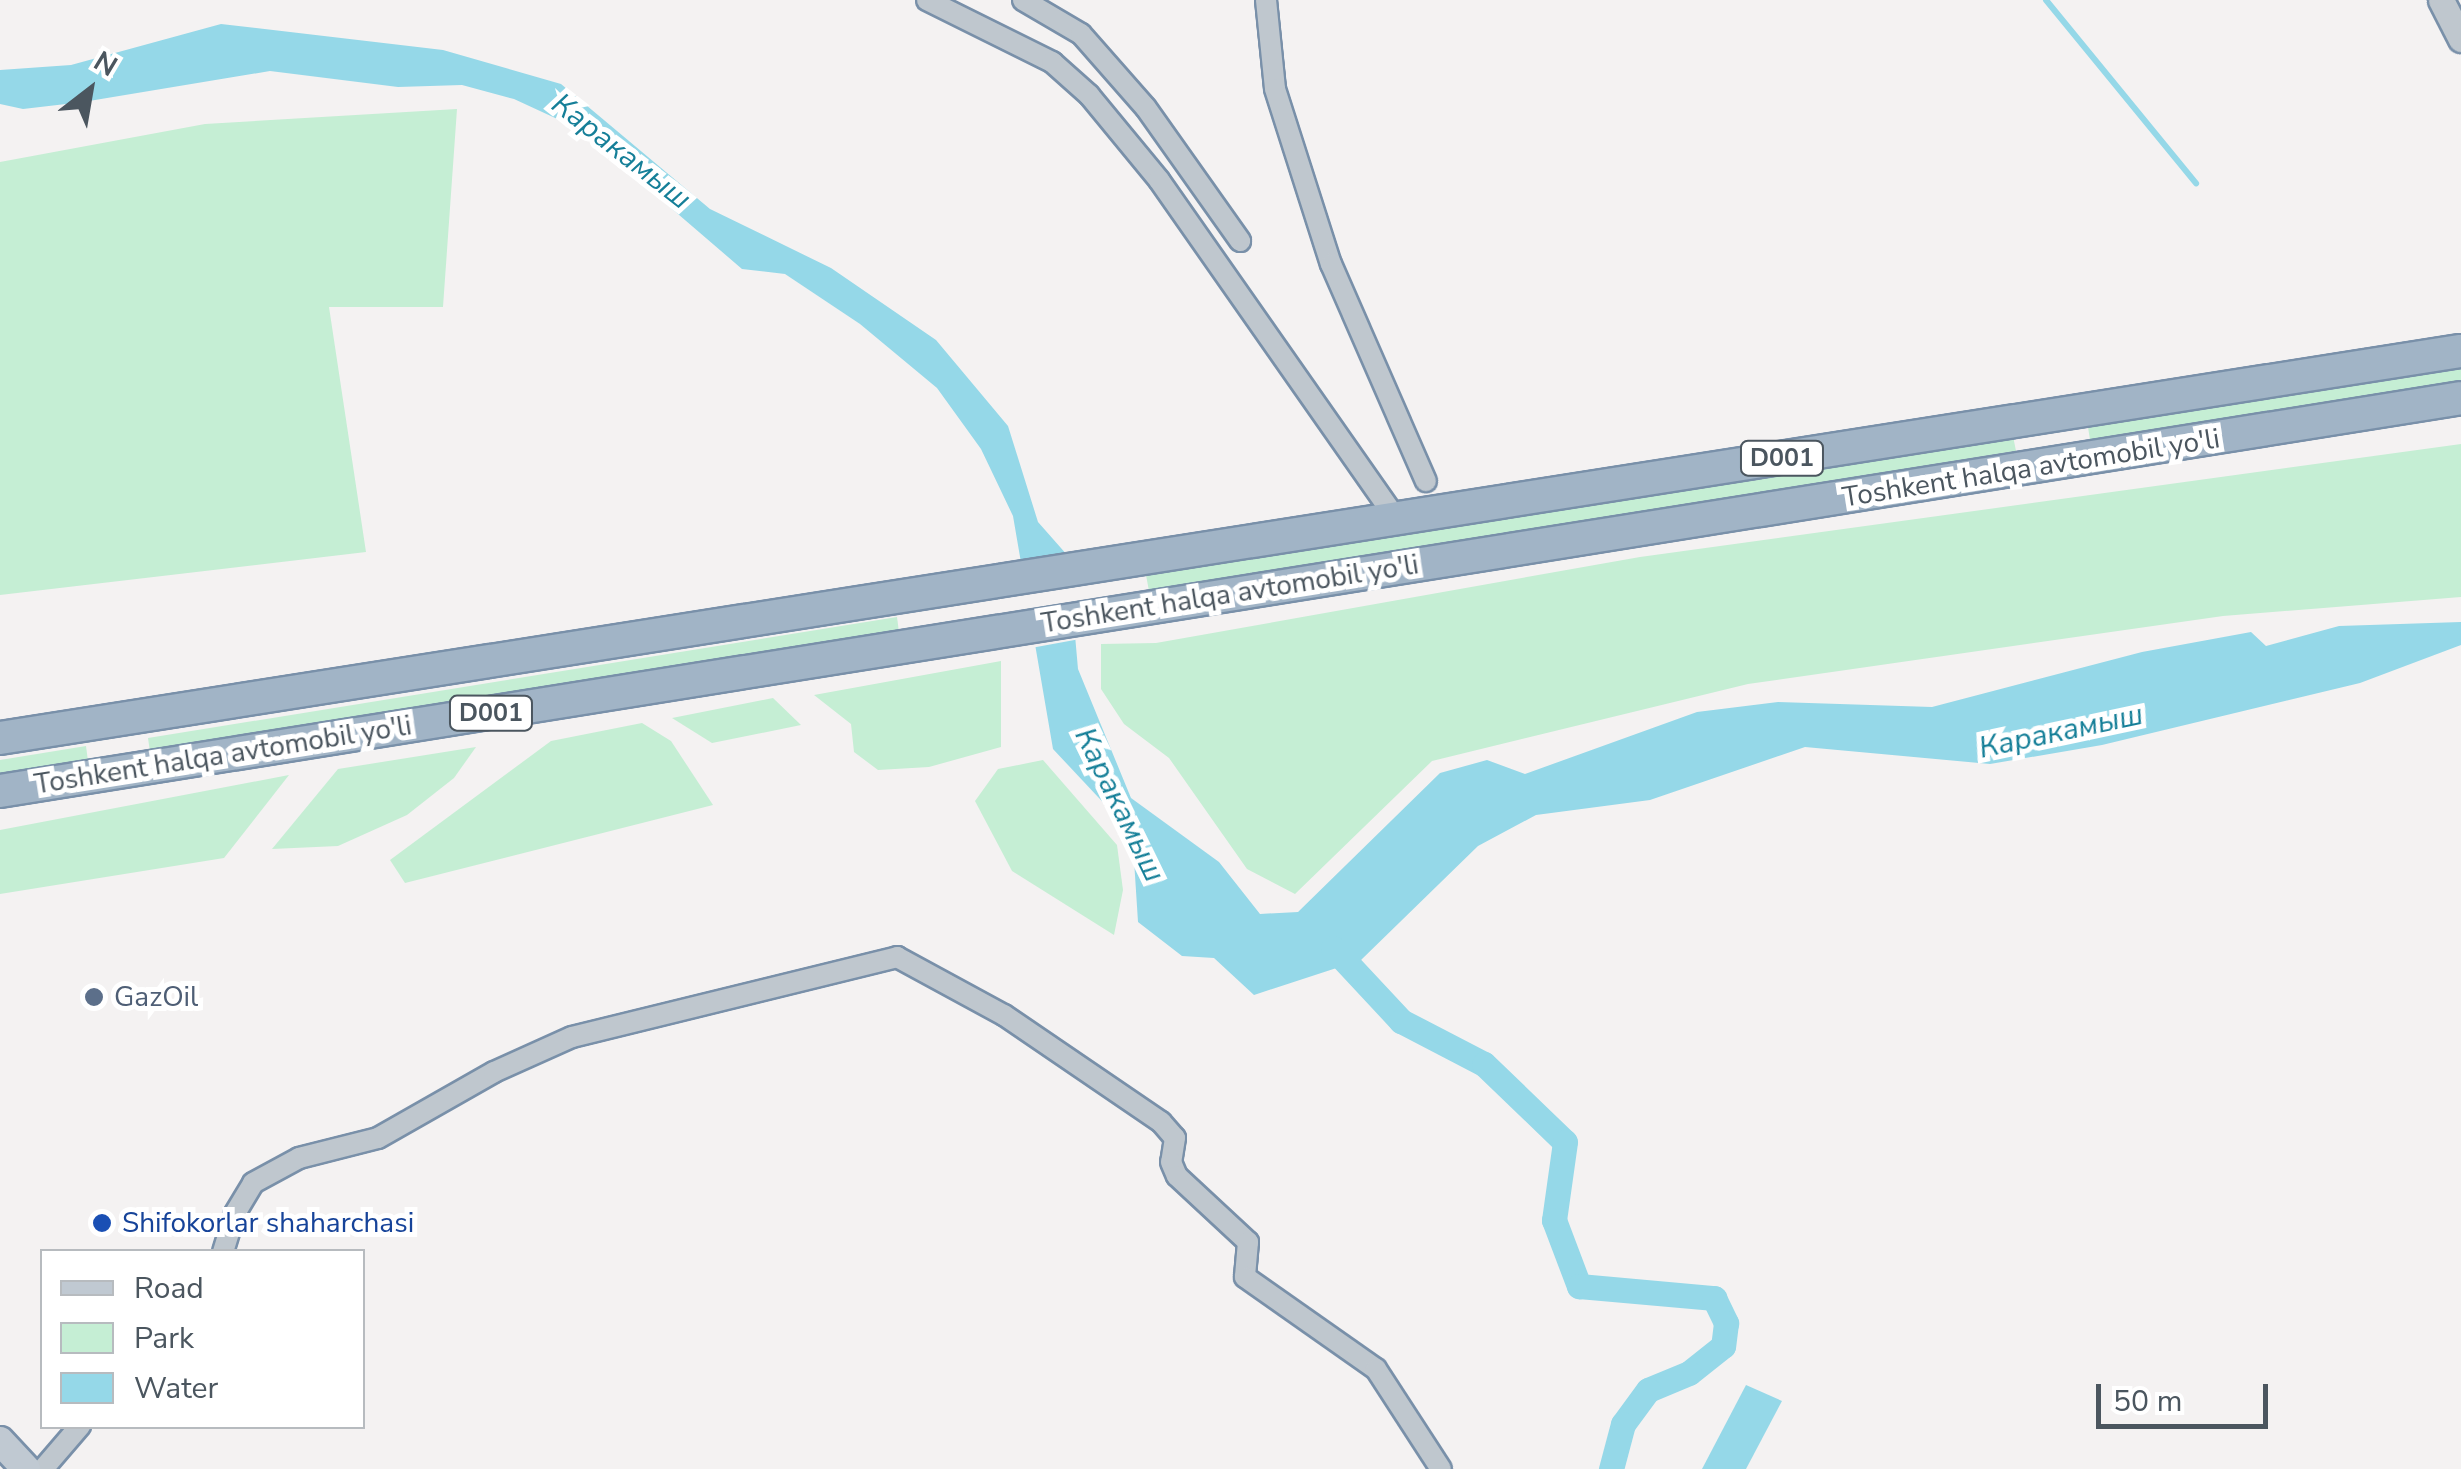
<!DOCTYPE html>
<html>
<head>
<meta charset="utf-8">
<style>
  body { margin:0 }
  #map { position:relative; width:2461px; height:1469px; overflow:hidden; background:#f4f2f2; font-family:"Nunito Sans",sans-serif }
  div>[style] { position:absolute }
  .green>* { inset:0; background:#c5eed4 }
  .water>* { inset:0; background:#95d8e8 }
  .pier>* { inset:0; background:#f4f2f2 }
  .stream>* { height:6px; margin:-3px; padding:0 3px; transform-origin:3px; border-radius:3px; background:#95d8e8 }
  .canal>* { height:25px; margin:-12.5px; padding:0 12.5px; transform-origin:12.5px; border-radius:12.5px; background:#95d8e8 }
  .roads { filter:drop-shadow(2px 0 #7990a9) drop-shadow(-2px 0 #7990a9) drop-shadow(0 2px #7990a9) drop-shadow(0 -2px #7990a9) }
  .minor>* { height:20px; margin:-10px; padding:0 10px; transform-origin:10px; border-radius:10px; background:#bfc7ce }
  .tertiary>* { height:25px; margin:-12.5px; padding:0 12.5px; transform-origin:12.5px; border-radius:12.5px; background:#bfc7ce }
  .secondary>* { height:28px; margin:-14px; padding:0 14px; transform-origin:14px; border-radius:14px; background:#c0c9d2 }
  .trunk>* { height:32px; margin:-16px; padding:0 16px; transform-origin:16px; border-radius:16px; background:#a1b4c6 }
  .dots>* { width:28px; height:28px; translate:-50% -50%; box-sizing:border-box; border:5px solid #fff; border-radius:50% }
  span { translate:-50% -50%; white-space:nowrap; text-align:center; line-height:1.15; -webkit-text-stroke:10px #fff; paint-order:stroke }
  .shield-label span { padding:2px 8px; background:#fff; border:2px solid; border-radius:8px; -webkit-text-stroke-width:0 }
  .shield-label { font-size:25px; color:#4b565f; font-weight:700 }
  .street-label { font-size:28px; color:#4b565f }
  .service-label { font-size:28px; color:#4e5e75 }
  .left { translate:0 -50%; text-align:left }
  .transit-label { font-size:28px; color:#164399 }
  .water-label { font-size:30px; color:#157f98; font-style:italic }
  .legend { position:absolute; left:40px; top:1249px; width:325px; height:180px; box-sizing:border-box; background:#fff; border:2px solid #b7bbbf; margin:0; padding:12px 18px; list-style:none; font-size:30px; color:#4b565f }
  .legend li { display:flex; align-items:center; gap:20px; height:50px }
  .legend b { width:50px; border:2px solid #b7bbbf }
  .north { position:absolute; left:40px; top:40px; width:100px; height:100px; -webkit-text-stroke:8px #fff; paint-order:stroke; rotate:31deg; font-size:28px; font-weight:700; line-height:40px; text-align:center; color:#4b565f }
  .north::after { content:''; display:block; margin:auto; width:35px; height:45px; background:#4b565f; clip-path:polygon(50% 0,100% 100%,50% 72%,0 100%) }
  .scale { position:absolute; left:2096px; top:1384px; width:172px; height:45px; box-sizing:border-box; border:5px solid #4b565f; border-top:0; padding-left:12px; font-size:30px; line-height:35px; white-space:nowrap; color:#4b565f; -webkit-text-stroke:8px #fff; paint-order:stroke }
</style>
</head>
<body>
<div id="map">
  <div class="green">
    <i style="clip-path:polygon(457px 109px,443px 307px,329px 307px,366px 552px,0 595px,0 162px,205px 124px)"></i>
    <i style="clip-path:polygon(2461px 369px,2461px 383px,2090px 440px,2088px 427px)"></i>
    <i style="clip-path:polygon(2013px 436px,2016px 451px,1149px 591px,1146px 575px)"></i>
    <i style="clip-path:polygon(2461px 444px,2461px 597px,2223px 616px,1748px 684px,1432px 761px,1295px 894px,1247px 869px,1169px 758px,1124px 724px,1101px 689px,1101px 644px,1156px 643px,1640px 557px)"></i>
    <i style="clip-path:polygon(897px 617px,899px 632px,150px 752px,148px 738px)"></i>
    <i style="clip-path:polygon(1001px 661px,1001px 747px,929px 767px,878px 770px,854px 752px,851px 724px,814px 695px)"></i>
    <i style="clip-path:polygon(773px 698px,801px 725px,712px 743px,672px 718px)"></i>
    <i style="clip-path:polygon(642px 723px,671px 741px,713px 805px,405px 883px,390px 860px,551px 741px)"></i>
    <i style="clip-path:polygon(86px 746px,88px 761px,0 775px,0 760px)"></i>
    <i style="clip-path:polygon(476px 747px,454px 778px,407px 815px,338px 846px,272px 849px,338px 769px)"></i>
    <i style="clip-path:polygon(1043px 760px,1117px 845px,1123px 890px,1114px 935px,1012px 871px,975px 801px,998px 769px)"></i>
    <i style="clip-path:polygon(289px 775px,224px 858px,0 894px,0 830px)"></i>
  </div>
  <div class="water">
    <i style="clip-path:polygon(221px 24px,443px 50px,561px 84px,710px 209px,831px 268px,936px 340px,1008px 426px,1038px 522px,1068px 556px,1078px 669px,1131px 798px,1219px 862px,1260px 914px,1298px 912px,1440px 773px,1487px 760px,1525px 774px,1697px 712px,1778px 702px,1932px 707px,2142px 652px,2251px 632px,2266px 646px,2339px 626px,2461px 622px,2461px 645px,2360px 683px,2102px 745px,1990px 764px,1805px 747px,1650px 800px,1536px 815px,1478px 846px,1361px 960px,1254px 995px,1214px 958px,1182px 956px,1138px 922px,1134px 860px,1113px 813px,1053px 749px,1013px 516px,981px 449px,937px 388px,860px 324px,785px 274px,742px 269px,579px 129px,514px 99px,462px 85px,398px 87px,270px 71px,83px 102px,23px 109px,0 104px,0 70px,71px 65px)"></i>
    <i style="clip-path:polygon(1746px 1385px,1782px 1401px,1746px 1469px,1702px 1469px)"></i>
  </div>
  <div class="pier">
    <i style="clip-path:polygon(1073px 557px,1080px 639px,1031px 648px,1017px 563px)"></i>
  </div>
  <div class="stream">
    <i style="left:2046px;top:0;width:237px;rotate:50.7deg"></i>
  </div>
  <div class="canal">
    <i style="left:1333px;top:948px;width:100px;rotate:47deg"></i>
    <i style="left:1401px;top:1021px;width:93px;rotate:27.4deg"></i>
    <i style="left:1484px;top:1064px;width:112px;rotate:43.9deg"></i>
    <i style="left:1565px;top:1142px;width:79px;rotate:98deg"></i>
    <i style="left:1554px;top:1220px;width:71px;rotate:69.3deg"></i>
    <i style="left:1579px;top:1286px;width:136px;rotate:5.1deg"></i>
    <i style="left:1714px;top:1298px;width:28px;rotate:64deg"></i>
    <i style="left:1726px;top:1323px;width:23px;rotate:97deg"></i>
    <i style="left:1723px;top:1346px;width:43px;rotate:141.5deg"></i>
    <i style="left:1689px;top:1373px;width:44px;rotate:157.5deg"></i>
    <i style="left:1648px;top:1390px;width:42px;rotate:126.3deg"></i>
    <i style="left:1623px;top:1424px;width:47px;rotate:104.9deg"></i>
  </div>
  <div class="roads">
    <div class="minor">
      <i style="left:927px;top:0;width:140px;rotate:26.4deg"></i>
      <i style="left:1052px;top:62px;width:50px;rotate:41.7deg"></i>
      <i style="left:1089px;top:95px;width:110px;rotate:50.5deg"></i>
      <i style="left:1159px;top:180px;width:416px;rotate:55deg"></i>
      <i style="left:1023px;top:0;width:67px;rotate:30.4deg"></i>
      <i style="left:1081px;top:34px;width:98px;rotate:48.7deg"></i>
      <i style="left:1146px;top:108px;width:163px;rotate:54.7deg"></i>
      <i style="left:1266px;top:0;width:89px;rotate:84.2deg"></i>
      <i style="left:1275px;top:89px;width:184px;rotate:72.3deg"></i>
      <i style="left:1331px;top:264px;width:237px;rotate:66.4deg"></i>
      <i style="left:223px;top:1252px;width:39px;rotate:-73deg"></i>
      <i style="left:234px;top:1215px;width:37px;rotate:-59deg"></i>
      <i style="left:253px;top:1183px;width:52px;rotate:-28.5deg"></i>
      <i style="left:299px;top:1158px;width:81px;rotate:-14.2deg"></i>
      <i style="left:378px;top:1138px;width:133px;rotate:-29.6deg"></i>
      <i style="left:494px;top:1072px;width:85px;rotate:-24.2deg"></i>
      <i style="left:572px;top:1037px;width:335px;rotate:-13.8deg"></i>
      <i style="left:897px;top:957px;width:122px;rotate:28.5deg"></i>
      <i style="left:1004px;top:1015px;width:190px;rotate:34.3deg"></i>
      <i style="left:1161px;top:1122px;width:21px;rotate:49deg"></i>
      <i style="left:1175px;top:1138px;width:24px;rotate:99deg"></i>
      <i style="left:1171px;top:1162px;width:15px;rotate:67deg"></i>
      <i style="left:1177px;top:1176px;width:97px;rotate:42.9deg"></i>
      <i style="left:1248px;top:1242px;width:35px;rotate:95deg"></i>
      <i style="left:1245px;top:1277px;width:160px;rotate:35.1deg"></i>
      <i style="left:1376px;top:1369px;width:119px;rotate:57deg"></i>
      <i style="left:43px;top:1469px;width:57px;rotate:-49.3deg"></i>
    </div>
    <div class="tertiary">
      <i style="left:2441px;top:0;width:44px;rotate:62.9deg"></i>
    </div>
    <div class="secondary">
      <i style="left:0;top:1441px;width:38px;rotate:47deg"></i>
    </div>
    <div class="trunk">
      <i style="left:0;top:738px;width:2491px;rotate:-8.94deg"></i>
      <i style="left:0;top:791px;width:2492px;rotate:-9.07deg"></i>
    </div>
  </div>
  <div class="dots">
    <i style="left:94px;top:997px;background:#5c6f8a"></i>
    <i style="left:102px;top:1223px;background:#1a4fb4"></i>
  </div>
  <div class="shield-label">
    <span style="left:1782px;top:458px">D001</span>
    <span style="left:491px;top:713px">D001</span>
  </div>
  <div class="street-label">
    <span style="left:2031px;top:468px;rotate:-9deg">Toshkent halqa avtomobil yo'li</span>
    <span style="left:1230px;top:594px;rotate:-9deg">Toshkent halqa avtomobil yo'li</span>
    <span style="left:223px;top:755px;rotate:-9deg">Toshkent halqa avtomobil yo'li</span>
  </div>
  <div class="service-label">
    <span class="left" style="left:114px;top:997px">GazOil</span>
  </div>
  <div class="transit-label">
    <span class="left" style="left:122px;top:1223px">Shifokorlar shaharchasi</span>
  </div>
  <div class="water-label">
    <span style="left:621px;top:152px;rotate:38deg">Каракамыш</span>
    <span style="left:2061px;top:732px;rotate:-12deg">Каракамыш</span>
    <span style="left:1119px;top:805px;rotate:64deg">Каракамыш</span>
  </div>
  <ul class="legend">
  <li><b style="height:12px;background:#c0c9d2"></b>Road</li>
  <li><b style="height:28px;background:#c5eed4"></b>Park</li>
  <li><b style="height:28px;background:#95d8e8"></b>Water</li>
  </ul>
  <div class="north">N</div>
  <div class="scale">50 m</div>
</div>
</body>
</html>
